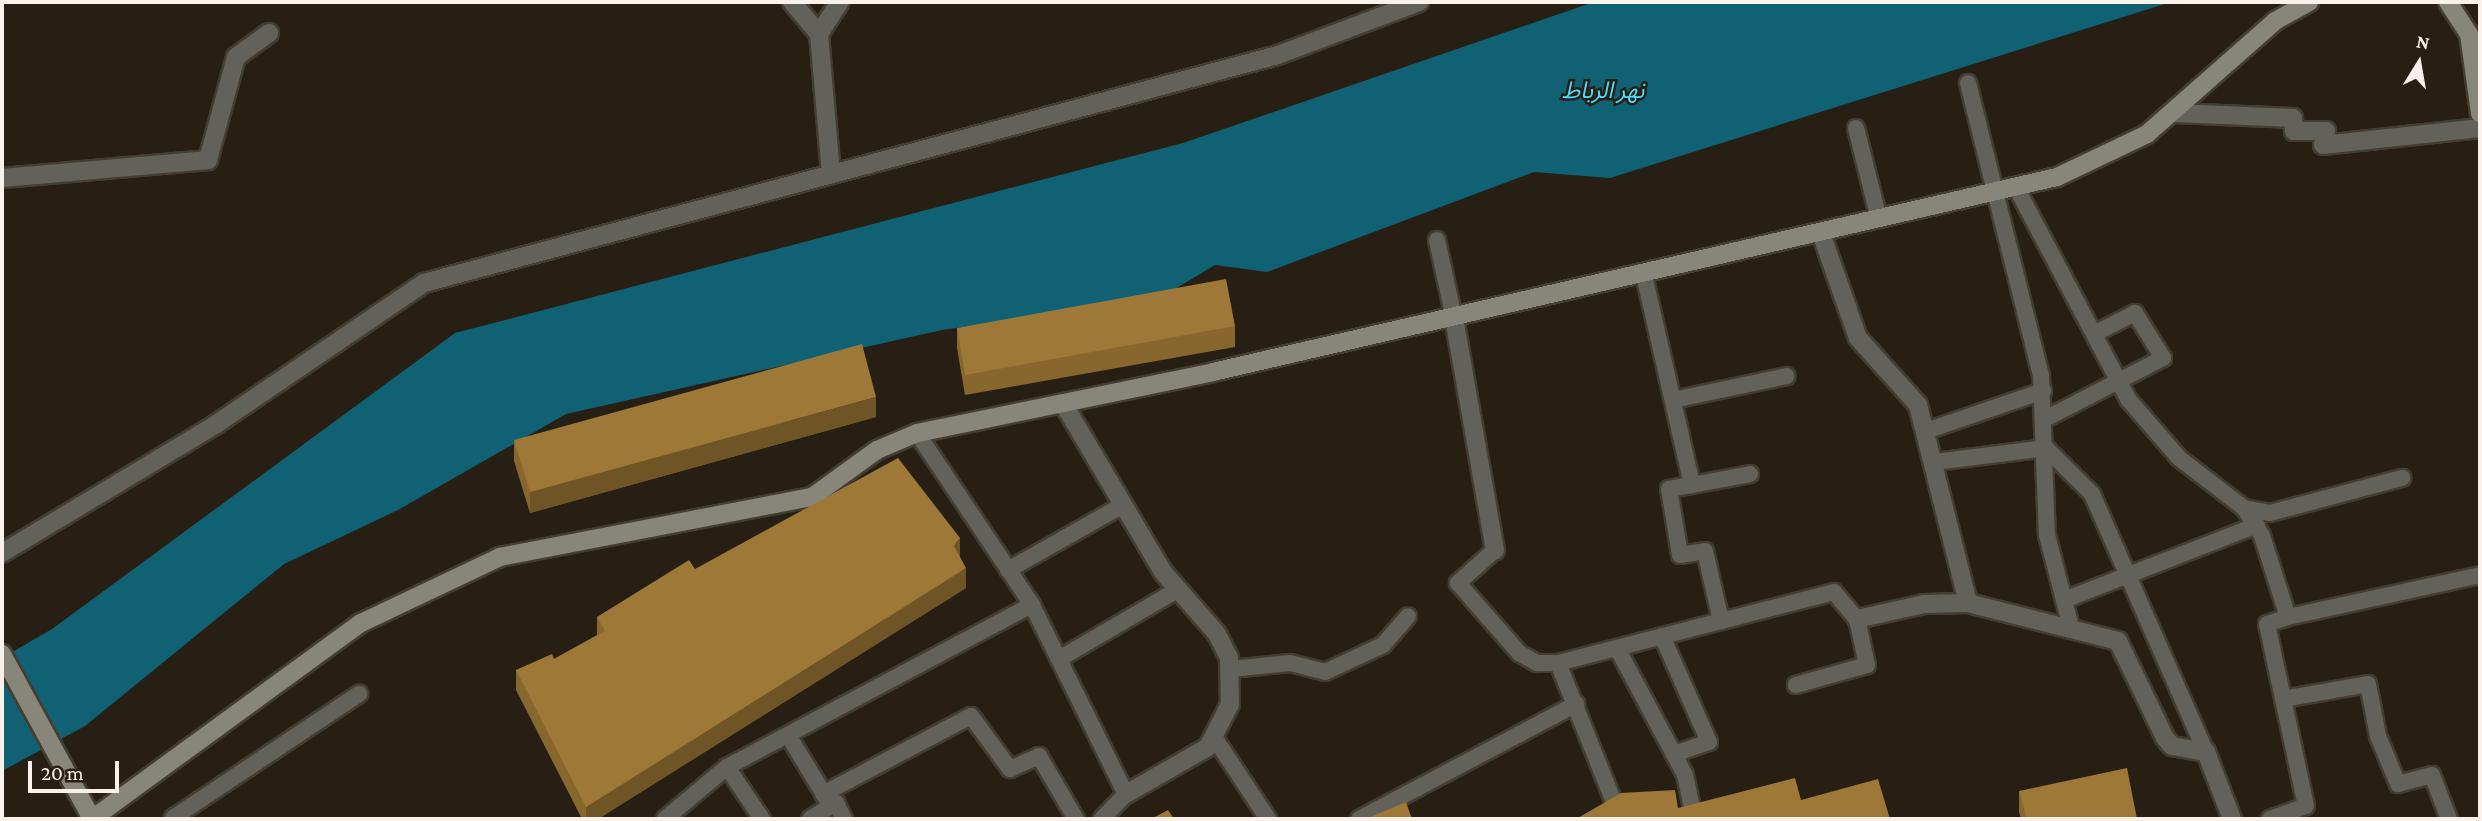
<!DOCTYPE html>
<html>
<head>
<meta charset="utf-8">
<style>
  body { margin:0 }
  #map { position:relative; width:2482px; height:821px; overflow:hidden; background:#271f13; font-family:"Crimson Pro","Noto Sans Arabic",serif }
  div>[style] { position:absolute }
  .water>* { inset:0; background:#106173 }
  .roads { filter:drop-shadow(2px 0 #443d31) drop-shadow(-2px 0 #443d31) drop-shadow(0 2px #443d31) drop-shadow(0 -2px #443d31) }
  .lane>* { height:16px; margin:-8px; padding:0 8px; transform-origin:8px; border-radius:8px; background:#62615a }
  .street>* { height:18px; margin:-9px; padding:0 9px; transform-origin:9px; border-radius:9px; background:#62615a }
  .secondary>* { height:18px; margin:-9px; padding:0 9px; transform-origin:9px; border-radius:9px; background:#88857a }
  .wall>* { inset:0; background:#88672e }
  .shaded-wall>* { inset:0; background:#6f5426 }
  .building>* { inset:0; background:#9e7836 }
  span { translate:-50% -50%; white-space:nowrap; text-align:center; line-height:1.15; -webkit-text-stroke:5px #271f13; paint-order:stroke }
  .water-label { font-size:23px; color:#50dafc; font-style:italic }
  .frame { position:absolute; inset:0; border:4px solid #f8f2ea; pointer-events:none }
  .north { position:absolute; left:2384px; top:28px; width:70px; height:70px; -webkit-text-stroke:5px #271f13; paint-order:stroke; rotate:11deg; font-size:19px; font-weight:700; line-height:28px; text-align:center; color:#f8f2ea }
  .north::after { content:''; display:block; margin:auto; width:24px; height:32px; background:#f8f2ea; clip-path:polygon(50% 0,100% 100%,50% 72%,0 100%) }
  .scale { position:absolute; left:28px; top:761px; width:91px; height:32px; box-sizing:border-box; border:4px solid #f8f2ea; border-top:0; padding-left:9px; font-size:21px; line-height:24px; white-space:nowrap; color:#f8f2ea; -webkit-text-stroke:5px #271f13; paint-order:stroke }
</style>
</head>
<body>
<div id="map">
  <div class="water">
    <i style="clip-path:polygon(1594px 2px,2171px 2px,1610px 178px,1534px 172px,1267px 272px,1215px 265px,1160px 298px,942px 330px,566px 414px,398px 510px,284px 564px,85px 726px,2px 771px,2px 658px,52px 629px,455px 333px,1183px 143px)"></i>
  </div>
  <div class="roads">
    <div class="lane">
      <i style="left:1968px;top:83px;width:301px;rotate:76deg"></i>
      <i style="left:2041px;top:375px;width:160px;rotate:87.9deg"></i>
      <i style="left:2047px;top:535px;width:95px;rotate:75.4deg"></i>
      <i style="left:1856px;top:128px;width:94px;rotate:75.8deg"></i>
      <i style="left:2017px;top:189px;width:238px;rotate:62.1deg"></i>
      <i style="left:2128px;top:399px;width:78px;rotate:49.2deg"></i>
      <i style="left:2179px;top:458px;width:82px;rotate:37.6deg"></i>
      <i style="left:2244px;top:508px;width:26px;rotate:11deg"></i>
      <i style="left:2270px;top:513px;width:137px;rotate:-14.9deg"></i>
      <i style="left:1437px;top:240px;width:80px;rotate:77.7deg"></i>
      <i style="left:1644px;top:275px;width:215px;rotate:77.1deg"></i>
      <i style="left:1692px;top:485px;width:59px;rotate:-10.7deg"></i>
      <i style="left:1673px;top:400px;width:116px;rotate:-11.9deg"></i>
      <i style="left:2045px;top:419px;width:133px;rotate:-27.3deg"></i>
      <i style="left:2163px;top:358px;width:53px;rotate:-121.9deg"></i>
      <i style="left:2135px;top:313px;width:46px;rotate:152.9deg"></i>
      <i style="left:1926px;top:431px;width:124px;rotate:-18.9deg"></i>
      <i style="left:917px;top:433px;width:207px;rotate:56.2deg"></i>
      <i style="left:1032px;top:605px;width:211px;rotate:63.6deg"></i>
      <i style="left:1126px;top:794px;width:35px;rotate:134deg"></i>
      <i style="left:1935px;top:462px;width:112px;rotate:-7.2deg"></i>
      <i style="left:2046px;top:448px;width:65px;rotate:45deg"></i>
      <i style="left:2092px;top:494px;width:282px;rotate:66.2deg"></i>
      <i style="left:1692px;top:485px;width:23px;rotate:170deg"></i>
      <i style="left:1669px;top:489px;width:67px;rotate:80.5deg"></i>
      <i style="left:1680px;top:555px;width:25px;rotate:-9deg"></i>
      <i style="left:1705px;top:551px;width:72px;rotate:77.1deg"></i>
      <i style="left:2244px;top:508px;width:33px;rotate:57deg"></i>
      <i style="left:2262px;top:536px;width:85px;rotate:72.2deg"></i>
      <i style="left:2288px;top:617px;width:197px;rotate:-12.3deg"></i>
      <i style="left:1495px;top:550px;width:50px;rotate:138.3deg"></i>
      <i style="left:1458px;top:583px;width:93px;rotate:48.9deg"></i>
      <i style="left:1519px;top:653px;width:21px;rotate:29deg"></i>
      <i style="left:1537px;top:663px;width:21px"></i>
      <i style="left:1558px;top:663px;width:285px;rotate:-14.4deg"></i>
      <i style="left:1834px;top:592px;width:35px;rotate:50deg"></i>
      <i style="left:1857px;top:619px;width:47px;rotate:77.7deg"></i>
      <i style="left:1867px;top:665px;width:74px;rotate:164.3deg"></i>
      <i style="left:1008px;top:570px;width:130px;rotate:-29.5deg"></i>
      <i style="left:2064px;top:600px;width:207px;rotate:-21.2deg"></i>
      <i style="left:1662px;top:636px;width:116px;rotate:66.1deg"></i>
      <i style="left:1709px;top:742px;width:37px;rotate:161deg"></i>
      <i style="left:1617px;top:648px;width:144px;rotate:61.8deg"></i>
      <i style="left:1685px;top:775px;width:43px;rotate:77.9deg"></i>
      <i style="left:1059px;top:659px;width:139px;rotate:-30.3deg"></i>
      <i style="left:1558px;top:663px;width:153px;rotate:68.1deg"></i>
      <i style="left:1231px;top:669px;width:59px;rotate:-5.8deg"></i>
      <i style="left:1290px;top:663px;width:36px;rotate:14deg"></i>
      <i style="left:1325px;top:672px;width:64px;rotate:-25deg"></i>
      <i style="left:1383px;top:645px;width:38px;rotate:-49deg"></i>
      <i style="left:2283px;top:699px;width:86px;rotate:-10deg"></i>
      <i style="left:2368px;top:684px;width:53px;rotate:79.1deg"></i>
      <i style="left:2378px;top:736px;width:52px;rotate:67.4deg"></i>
      <i style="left:2398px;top:784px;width:35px;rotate:-15deg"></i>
      <i style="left:2432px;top:775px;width:47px;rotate:68.9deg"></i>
      <i style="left:788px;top:735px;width:83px;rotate:58.8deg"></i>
      <i style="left:1214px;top:737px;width:98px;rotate:56.6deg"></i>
      <i style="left:727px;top:767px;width:63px;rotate:56.1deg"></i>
      <i style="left:823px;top:794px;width:167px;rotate:-27.8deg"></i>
      <i style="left:971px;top:716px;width:66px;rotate:53.7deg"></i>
      <i style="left:1010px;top:769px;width:32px;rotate:-24deg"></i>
      <i style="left:1039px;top:756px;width:73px;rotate:59.6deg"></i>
      <i style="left:173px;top:818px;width:224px;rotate:-33.7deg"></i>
      <i style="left:665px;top:819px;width:81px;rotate:-40deg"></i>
      <i style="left:727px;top:767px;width:345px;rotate:-28deg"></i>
      <i style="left:810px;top:819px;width:31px;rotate:-32deg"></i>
      <i style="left:836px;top:803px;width:18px;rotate:63deg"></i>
      <i style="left:1359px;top:819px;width:246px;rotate:-27.9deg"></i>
      <i style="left:2270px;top:819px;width:38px;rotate:-20deg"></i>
      <i style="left:2306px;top:806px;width:186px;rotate:-102.1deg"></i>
      <i style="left:2267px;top:624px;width:22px;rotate:-18deg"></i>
    </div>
    <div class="street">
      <i style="left:792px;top:2px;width:42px;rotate:49.8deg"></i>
      <i style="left:2175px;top:113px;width:118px;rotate:2.4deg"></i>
      <i style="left:2293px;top:118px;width:13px;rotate:86deg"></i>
      <i style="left:2294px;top:131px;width:32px"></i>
      <i style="left:2326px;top:131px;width:14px;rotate:102deg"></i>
      <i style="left:2323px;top:145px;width:158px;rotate:-6.2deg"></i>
      <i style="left:831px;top:174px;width:141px;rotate:-94.9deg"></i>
      <i style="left:819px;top:34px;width:38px;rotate:-57deg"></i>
      <i style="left:2px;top:178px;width:207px;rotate:-5deg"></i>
      <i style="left:208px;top:160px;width:107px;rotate:-74.8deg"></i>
      <i style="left:236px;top:57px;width:41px;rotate:-36deg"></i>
      <i style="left:1821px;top:233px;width:111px;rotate:70.6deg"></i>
      <i style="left:1858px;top:338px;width:90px;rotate:48.2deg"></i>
      <i style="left:1918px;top:405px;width:204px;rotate:75.8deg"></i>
      <i style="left:1454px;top:318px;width:236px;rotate:80deg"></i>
      <i style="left:1063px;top:403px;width:196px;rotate:59.4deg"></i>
      <i style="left:1163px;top:572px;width:82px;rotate:48.9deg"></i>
      <i style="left:1217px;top:634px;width:27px;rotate:63deg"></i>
      <i style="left:1229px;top:658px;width:46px;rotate:88.8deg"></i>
      <i style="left:1230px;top:704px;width:48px;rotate:117.1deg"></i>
      <i style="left:1208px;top:747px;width:95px;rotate:150.2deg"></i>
      <i style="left:2px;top:553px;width:249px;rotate:-31deg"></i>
      <i style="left:215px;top:425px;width:253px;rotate:-34.2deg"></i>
      <i style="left:424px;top:283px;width:884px;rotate:-14.95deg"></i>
      <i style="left:1278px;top:55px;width:151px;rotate:-20.6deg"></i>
      <i style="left:1857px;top:619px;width:69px;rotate:-12.6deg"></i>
      <i style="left:1924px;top:604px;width:44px;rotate:-1.3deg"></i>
      <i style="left:1968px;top:603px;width:155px;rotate:14.2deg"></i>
      <i style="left:2118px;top:641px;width:108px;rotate:64.1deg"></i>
      <i style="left:2165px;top:738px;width:11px;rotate:49deg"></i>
      <i style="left:2172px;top:746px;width:35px;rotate:10deg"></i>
      <i style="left:2206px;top:752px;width:72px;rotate:68.8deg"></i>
    </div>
    <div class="secondary">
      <i style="left:2448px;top:2px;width:38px;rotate:57deg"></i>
      <i style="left:2469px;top:34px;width:80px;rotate:82.1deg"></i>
      <i style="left:2px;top:654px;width:188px;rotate:61.4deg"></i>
      <i style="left:92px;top:819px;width:333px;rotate:-36.1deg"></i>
      <i style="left:361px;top:623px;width:154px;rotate:-25.4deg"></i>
      <i style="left:500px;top:557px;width:318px;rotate:-10.9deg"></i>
      <i style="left:812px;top:497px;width:80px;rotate:-35.9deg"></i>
      <i style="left:877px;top:450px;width:43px;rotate:-23deg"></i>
      <i style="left:917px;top:433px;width:302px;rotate:-11.6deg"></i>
      <i style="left:1213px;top:372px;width:866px;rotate:-13.01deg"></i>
      <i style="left:2057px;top:177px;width:100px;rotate:-25.5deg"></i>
      <i style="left:2147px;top:134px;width:171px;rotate:-41.4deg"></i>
      <i style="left:2275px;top:21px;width:39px;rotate:-29deg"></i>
    </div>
  </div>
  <div class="wall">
    <i style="clip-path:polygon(1235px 326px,1235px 347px,965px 395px,957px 348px,957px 328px)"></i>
    <i style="clip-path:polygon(876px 417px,530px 513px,514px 461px,514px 440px)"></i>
    <i style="clip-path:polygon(960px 557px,966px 588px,598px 819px,582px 819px,516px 690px,516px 670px,554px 659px,597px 635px,597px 617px,695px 569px)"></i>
    <i style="clip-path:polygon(2019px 791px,2137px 819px,2021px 819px,2019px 812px)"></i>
  </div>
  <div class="shaded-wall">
    <i style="clip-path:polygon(876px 397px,876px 417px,530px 513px,530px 492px)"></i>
    <i style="clip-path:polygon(960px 538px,960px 559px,954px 546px)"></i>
    <i style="clip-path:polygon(966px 568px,966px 588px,598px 819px,586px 819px,586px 807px)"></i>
  </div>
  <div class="building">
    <i style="clip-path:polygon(1226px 279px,1235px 326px,965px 375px,957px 328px)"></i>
    <i style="clip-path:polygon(862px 344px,876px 397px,530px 492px,514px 440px)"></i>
    <i style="clip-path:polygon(898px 458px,960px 538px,954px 546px,966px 568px,586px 807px,516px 670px,552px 654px,554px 659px,605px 631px,597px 617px,689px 560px,695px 569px)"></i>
    <i style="clip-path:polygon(2127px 768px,2137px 819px,2027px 819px,2019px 791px)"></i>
    <i style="clip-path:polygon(1795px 778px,1801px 800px,1878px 779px,1890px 819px,1576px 819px,1621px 793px,1675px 790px,1678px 808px)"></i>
    <i style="clip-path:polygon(1406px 802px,1412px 819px,1366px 819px)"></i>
    <i style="clip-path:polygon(1168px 810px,1174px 819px,1151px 819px)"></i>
  </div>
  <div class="water-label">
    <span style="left:1603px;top:90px">نهر الرباط</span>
  </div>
  <div class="frame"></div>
  <div class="north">N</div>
  <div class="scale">20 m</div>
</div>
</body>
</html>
